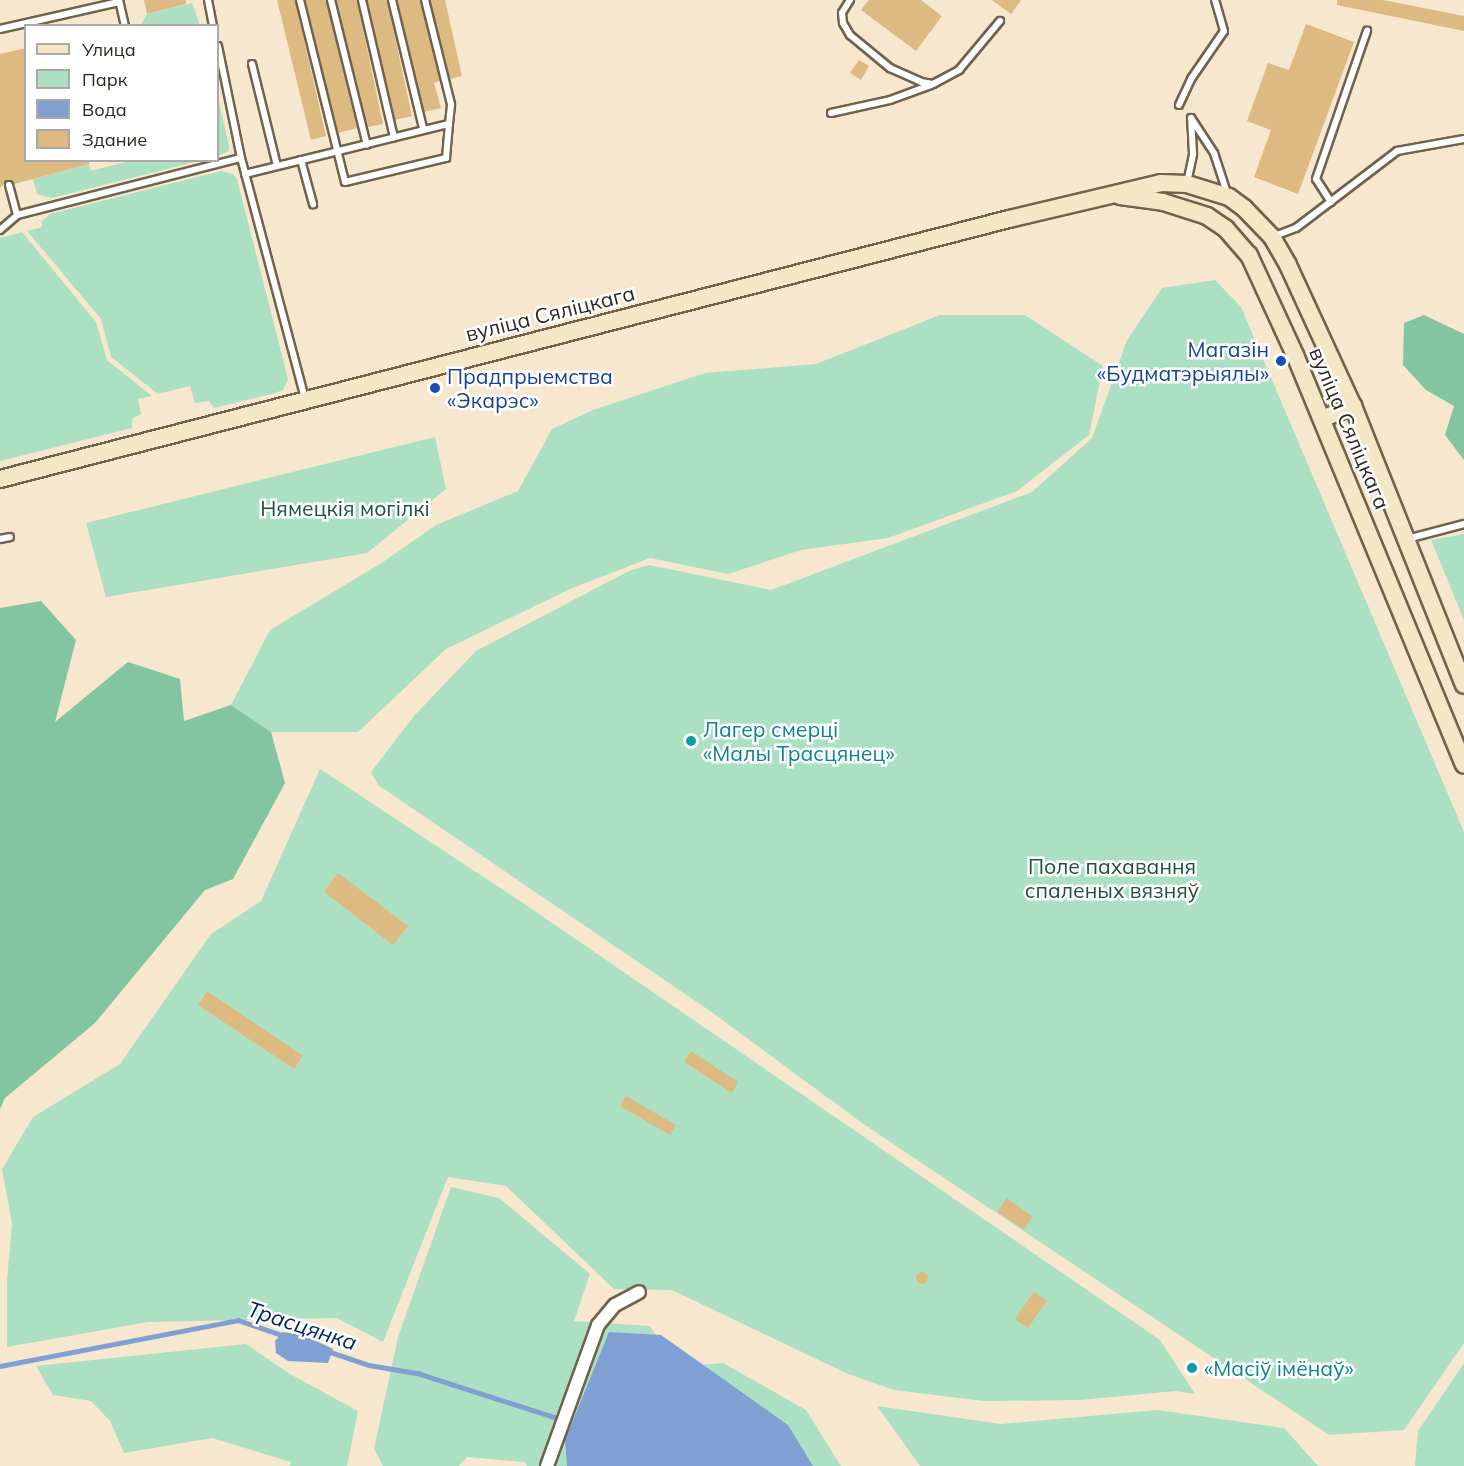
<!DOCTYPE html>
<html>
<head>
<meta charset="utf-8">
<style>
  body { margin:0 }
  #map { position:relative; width:1464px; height:1466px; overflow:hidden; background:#f7e7cf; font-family:Mulish,sans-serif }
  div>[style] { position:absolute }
  .green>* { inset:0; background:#ace0c3 }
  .forest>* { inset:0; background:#83c4a1 }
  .water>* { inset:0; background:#80a0d3 }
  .stream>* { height:4.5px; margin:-2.25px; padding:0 2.25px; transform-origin:2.25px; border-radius:2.25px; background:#80a0d3 }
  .building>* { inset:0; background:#ddba81 }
  .round { border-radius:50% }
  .roads { filter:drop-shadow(2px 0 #70624d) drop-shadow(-2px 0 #70624d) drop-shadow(0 2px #70624d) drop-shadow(0 -2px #70624d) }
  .lane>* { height:6px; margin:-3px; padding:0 3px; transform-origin:3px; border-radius:3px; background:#fff }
  .street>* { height:12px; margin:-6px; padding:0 6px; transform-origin:6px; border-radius:6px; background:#fff }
  .secondary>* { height:16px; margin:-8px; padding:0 8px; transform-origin:8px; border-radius:8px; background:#f4e7c6 }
  .dots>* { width:16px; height:16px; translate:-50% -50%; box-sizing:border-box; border:3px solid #fff; border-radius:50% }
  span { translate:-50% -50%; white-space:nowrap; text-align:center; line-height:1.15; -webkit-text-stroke:5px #fff; paint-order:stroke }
  .street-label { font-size:21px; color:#2c261d }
  .transit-label { font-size:21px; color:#164399 }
  .right { translate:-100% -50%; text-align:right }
  .left { translate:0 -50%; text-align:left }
  .park-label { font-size:21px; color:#1f5139 }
  .culture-label { font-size:21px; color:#0d838f }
  .water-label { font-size:22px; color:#022662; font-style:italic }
  .legend { position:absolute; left:24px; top:24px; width:195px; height:138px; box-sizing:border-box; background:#fff; border:2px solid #aba8a5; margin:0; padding:8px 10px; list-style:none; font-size:18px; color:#2c261d }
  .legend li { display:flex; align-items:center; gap:12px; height:30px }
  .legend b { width:30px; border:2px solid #aba8a5 }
</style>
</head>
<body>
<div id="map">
  <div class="green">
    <i style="clip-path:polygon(192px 3px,200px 25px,140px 26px,147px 14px)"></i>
    <i style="clip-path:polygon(218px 98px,229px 145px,229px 151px,218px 156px)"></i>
    <i style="clip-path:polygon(133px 160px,199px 161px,52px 198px,37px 194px,33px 179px,89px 164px,91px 171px)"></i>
    <i style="clip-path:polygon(221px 171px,233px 174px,237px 179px,288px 379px,283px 390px,275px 393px,214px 408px,209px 401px,195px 403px,190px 386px,158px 394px,111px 357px,101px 319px,27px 231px,42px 227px,42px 221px,50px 214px)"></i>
    <i style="clip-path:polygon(22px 232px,96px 322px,107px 360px,152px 396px,138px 399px,141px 414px,132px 419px,132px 428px,0 461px,0 238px)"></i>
    <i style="clip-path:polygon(1215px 280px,1241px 307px,1464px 832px,1464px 1343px,1404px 1430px,1329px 1435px,862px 1123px,713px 1013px,378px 785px,371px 772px,414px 716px,476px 651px,629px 571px,649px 565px,771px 590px,1032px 492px,1092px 438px,1127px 340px,1162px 288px)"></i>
    <i style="clip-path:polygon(940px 315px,1025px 315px,1103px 366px,1089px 435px,1017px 491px,888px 538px,801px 550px,728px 574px,650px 558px,570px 589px,446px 649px,358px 732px,271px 732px,231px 705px,270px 630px,383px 562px,436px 525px,518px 491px,552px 429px,593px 410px,705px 373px,816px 364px)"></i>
    <i style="clip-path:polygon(435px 437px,446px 489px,367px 553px,106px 597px,86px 523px)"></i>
    <i style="clip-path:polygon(1464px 534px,1464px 620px,1431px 540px)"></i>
    <i style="clip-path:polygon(320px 769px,523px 903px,1160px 1340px,1195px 1394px,1175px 1391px,1080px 1400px,983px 1401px,894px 1390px,846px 1373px,672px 1290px,614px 1289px,506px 1186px,448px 1177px,383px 1342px,337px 1318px,148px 1322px,7px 1347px,7px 1281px,12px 1224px,2px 1169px,33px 1117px,120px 1064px,211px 934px,261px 901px)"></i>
    <i style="clip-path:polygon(451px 1187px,499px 1198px,590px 1274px,574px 1321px,650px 1326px,655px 1334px,701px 1365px,723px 1363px,806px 1410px,841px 1466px,527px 1466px,524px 1462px,467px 1457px,459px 1466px,383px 1466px,374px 1449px,398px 1337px)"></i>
    <i style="clip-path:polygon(246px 1344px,290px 1374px,358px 1411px,347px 1466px,290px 1466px,291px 1462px,212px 1438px,124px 1453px,110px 1421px,91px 1401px,53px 1395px,36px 1366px)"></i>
    <i style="clip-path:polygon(1464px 1363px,1464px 1466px,1415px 1466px,1418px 1431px)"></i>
    <i style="clip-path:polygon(877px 1406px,1001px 1424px,1157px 1410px,1284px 1428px,1318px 1466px,920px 1466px)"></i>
  </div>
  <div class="forest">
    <i style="clip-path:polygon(1424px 315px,1464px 334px,1464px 460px,1445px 435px,1454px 406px,1426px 390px,1403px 365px,1404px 323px)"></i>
    <i style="clip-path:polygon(41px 601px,76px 640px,55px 722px,128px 662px,180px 679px,184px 721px,231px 705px,271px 732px,285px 783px,233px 879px,205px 890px,95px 1023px,5px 1098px,0 1109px,0 608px)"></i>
  </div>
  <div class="water">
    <i style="clip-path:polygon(283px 1332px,306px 1336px,333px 1349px,328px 1363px,288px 1361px,276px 1353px,275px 1341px)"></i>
    <i style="clip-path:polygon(609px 1332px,661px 1335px,788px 1425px,813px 1466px,567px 1466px,565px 1440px)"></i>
  </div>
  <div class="stream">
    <i style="left:327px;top:1351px;width:44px;rotate:18.4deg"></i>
    <i style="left:369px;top:1365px;width:49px;rotate:9.5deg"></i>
    <i style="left:417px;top:1373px;width:144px;rotate:17.8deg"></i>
    <i style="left:0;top:1366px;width:242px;rotate:-10.9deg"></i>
    <i style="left:238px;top:1320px;width:50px;rotate:18.8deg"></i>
  </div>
  <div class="building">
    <i style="clip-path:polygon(144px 0,186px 0,186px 4px,147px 14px)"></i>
    <i style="clip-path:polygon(277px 0,295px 0,326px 136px,311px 140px)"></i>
    <i style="clip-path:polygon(305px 0,326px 0,357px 128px,338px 133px)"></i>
    <i style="clip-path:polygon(336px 0,357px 0,383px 124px,368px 127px)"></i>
    <i style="clip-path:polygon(367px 0,387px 0,412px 116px,395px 120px)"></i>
    <i style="clip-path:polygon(397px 0,420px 0,440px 81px,434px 83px,441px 108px,424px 112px)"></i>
    <i style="clip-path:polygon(430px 0,445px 0,462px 76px,450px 79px)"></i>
    <i style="clip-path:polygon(869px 0,921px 0,942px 16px,916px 51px,861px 10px)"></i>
    <i style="clip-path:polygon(992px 0,1021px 0,1011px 14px)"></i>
    <i style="clip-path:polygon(1337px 0,1383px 0,1464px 16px,1464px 31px,1337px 5px)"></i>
    <i style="clip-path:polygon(1306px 24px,1354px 42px,1298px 194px,1254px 177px,1271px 130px,1247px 121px,1268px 63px,1289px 70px)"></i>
    <i style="clip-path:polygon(26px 48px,26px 160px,89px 160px,89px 164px,14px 184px,8px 180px,0 188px,0 54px)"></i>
    <i style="clip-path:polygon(859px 60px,869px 66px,861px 80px,850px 73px)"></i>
    <i style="clip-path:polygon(338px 873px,408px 926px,393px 945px,324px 892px)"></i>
    <i style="clip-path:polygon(207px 991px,303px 1056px,294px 1069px,198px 1005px)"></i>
    <i style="clip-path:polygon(691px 1051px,738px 1082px,732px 1093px,684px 1062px)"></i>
    <i style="clip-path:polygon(626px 1096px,676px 1125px,670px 1135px,620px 1106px)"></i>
    <i style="clip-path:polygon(1007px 1198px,1033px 1217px,1024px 1229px,997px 1212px)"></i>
    <i class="round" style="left:916px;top:1272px;width:12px;height:12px"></i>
    <i style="clip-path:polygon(1034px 1292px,1047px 1301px,1028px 1328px,1015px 1319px)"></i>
  </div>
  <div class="roads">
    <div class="lane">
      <i style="left:119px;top:0;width:27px;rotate:77deg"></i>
      <i style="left:208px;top:0;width:26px;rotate:79deg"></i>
      <i style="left:300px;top:0;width:187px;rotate:76.1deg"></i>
      <i style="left:345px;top:182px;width:104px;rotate:-13.4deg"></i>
      <i style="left:446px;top:158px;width:34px;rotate:-85deg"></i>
      <i style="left:331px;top:0;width:149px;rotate:76.1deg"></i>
      <i style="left:362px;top:0;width:141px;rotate:76.9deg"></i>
      <i style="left:392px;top:0;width:132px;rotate:76.4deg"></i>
      <i style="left:850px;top:0;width:15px;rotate:122deg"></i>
      <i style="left:842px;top:13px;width:10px;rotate:84deg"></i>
      <i style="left:843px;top:23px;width:14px;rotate:60deg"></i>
      <i style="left:850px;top:35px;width:52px;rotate:39.5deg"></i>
      <i style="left:890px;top:68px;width:34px;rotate:24deg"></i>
      <i style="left:921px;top:82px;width:12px;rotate:9deg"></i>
      <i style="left:933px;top:84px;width:30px;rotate:-28deg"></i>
      <i style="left:959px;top:70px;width:64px;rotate:-50.1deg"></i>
      <i style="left:0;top:29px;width:122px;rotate:-12.8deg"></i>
      <i style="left:218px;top:46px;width:114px;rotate:78.4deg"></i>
      <i style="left:252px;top:64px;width:105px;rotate:76.2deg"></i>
      <i style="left:1179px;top:105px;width:29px;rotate:-65deg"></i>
      <i style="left:1191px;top:79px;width:58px;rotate:-55.5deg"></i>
      <i style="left:1224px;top:31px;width:32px;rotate:-106deg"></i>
      <i style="left:831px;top:113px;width:60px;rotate:-12.4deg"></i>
      <i style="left:890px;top:100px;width:44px;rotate:-20.1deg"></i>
      <i style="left:1191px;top:118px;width:42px;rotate:56.7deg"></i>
      <i style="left:1214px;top:153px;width:42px;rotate:72deg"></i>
      <i style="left:301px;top:160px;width:46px;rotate:74.7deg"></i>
      <i style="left:245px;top:174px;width:210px;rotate:-13.8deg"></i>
      <i style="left:449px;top:124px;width:20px;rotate:-84deg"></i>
      <i style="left:451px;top:104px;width:107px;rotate:-104deg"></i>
      <i style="left:1187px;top:183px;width:30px;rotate:-78deg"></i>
      <i style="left:1193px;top:154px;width:36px;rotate:-93deg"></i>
      <i style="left:9px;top:185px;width:31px;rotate:75deg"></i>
      <i style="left:1331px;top:202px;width:27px;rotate:-123deg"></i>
      <i style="left:1316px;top:179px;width:157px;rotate:-71deg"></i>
      <i style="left:0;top:230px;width:23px;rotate:-41deg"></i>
      <i style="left:17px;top:215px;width:231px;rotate:-14.3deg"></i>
      <i style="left:241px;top:158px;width:249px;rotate:75.1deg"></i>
      <i style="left:1272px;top:237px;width:26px;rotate:-21deg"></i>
      <i style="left:1296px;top:228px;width:127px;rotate:-37.3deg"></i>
      <i style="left:1397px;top:151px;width:68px;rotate:-10.2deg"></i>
      <i style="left:0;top:539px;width:10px;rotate:-11deg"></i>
      <i style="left:1407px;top:539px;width:59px;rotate:-14.7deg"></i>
    </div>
    <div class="street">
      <i style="left:547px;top:1466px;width:150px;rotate:-70.1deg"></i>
      <i style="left:598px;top:1325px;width:26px;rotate:-50deg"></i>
      <i style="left:615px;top:1305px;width:27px;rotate:-28deg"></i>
    </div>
    <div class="secondary">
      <i style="left:1120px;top:196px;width:43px;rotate:7.9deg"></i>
      <i style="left:1163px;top:202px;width:46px;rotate:17.7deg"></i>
      <i style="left:1207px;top:216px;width:23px;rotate:34deg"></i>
      <i style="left:1226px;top:229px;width:35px;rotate:49deg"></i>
      <i style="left:1249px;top:255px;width:110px;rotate:65.3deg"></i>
      <i style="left:1295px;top:355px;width:443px;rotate:67.6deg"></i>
      <i style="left:1322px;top:419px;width:34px;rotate:-23deg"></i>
      <i style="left:0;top:479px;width:1042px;rotate:-14.45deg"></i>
      <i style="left:1009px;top:219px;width:156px;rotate:-13.3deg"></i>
      <i style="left:1161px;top:183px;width:26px;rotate:2deg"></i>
      <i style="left:1187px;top:184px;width:44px;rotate:17.2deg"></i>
      <i style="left:1229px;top:197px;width:19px;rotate:36deg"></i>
      <i style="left:1244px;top:208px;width:40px;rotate:46deg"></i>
      <i style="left:1272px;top:237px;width:32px;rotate:60deg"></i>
      <i style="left:1288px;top:265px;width:155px;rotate:65.3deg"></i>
      <i style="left:1353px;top:406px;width:300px;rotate:68.3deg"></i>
    </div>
  </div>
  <div class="dots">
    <i style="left:1281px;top:361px;background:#1a4fb4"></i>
    <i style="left:435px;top:388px;background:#1a4fb4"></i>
    <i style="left:691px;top:741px;background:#0f9aa8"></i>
    <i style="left:1192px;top:1368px;background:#0f9aa8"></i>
  </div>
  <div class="street-label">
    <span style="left:550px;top:313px;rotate:-14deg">вуліца Сяліцкага</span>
    <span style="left:1350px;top:428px;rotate:67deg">вуліца Сяліцкага</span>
  </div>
  <div class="transit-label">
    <span class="right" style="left:1269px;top:361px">Магазін<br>«Будматэрыялы»</span>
    <span class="left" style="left:447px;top:388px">Прадпрыемства<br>«Экарэс»</span>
  </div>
  <div class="park-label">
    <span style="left:345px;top:508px">Нямецкія могілкі</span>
    <span style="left:1112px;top:878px">Поле пахавання<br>спаленых вязняў</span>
  </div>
  <div class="culture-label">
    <span class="left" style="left:703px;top:741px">Лагер смерці<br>«Малы Трасцянец»</span>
    <span class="left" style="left:1204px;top:1368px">«Масіў імёнаў»</span>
  </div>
  <div class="water-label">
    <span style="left:302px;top:1326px;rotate:18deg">Трасцянка</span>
  </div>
  <ul class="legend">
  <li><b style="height:8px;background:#f4e7c6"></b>Улица</li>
  <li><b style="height:16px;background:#ace0c3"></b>Парк</li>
  <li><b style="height:16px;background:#80a0d3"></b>Вода</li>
  <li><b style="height:16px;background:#ddba81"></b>Здание</li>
  </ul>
</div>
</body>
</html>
